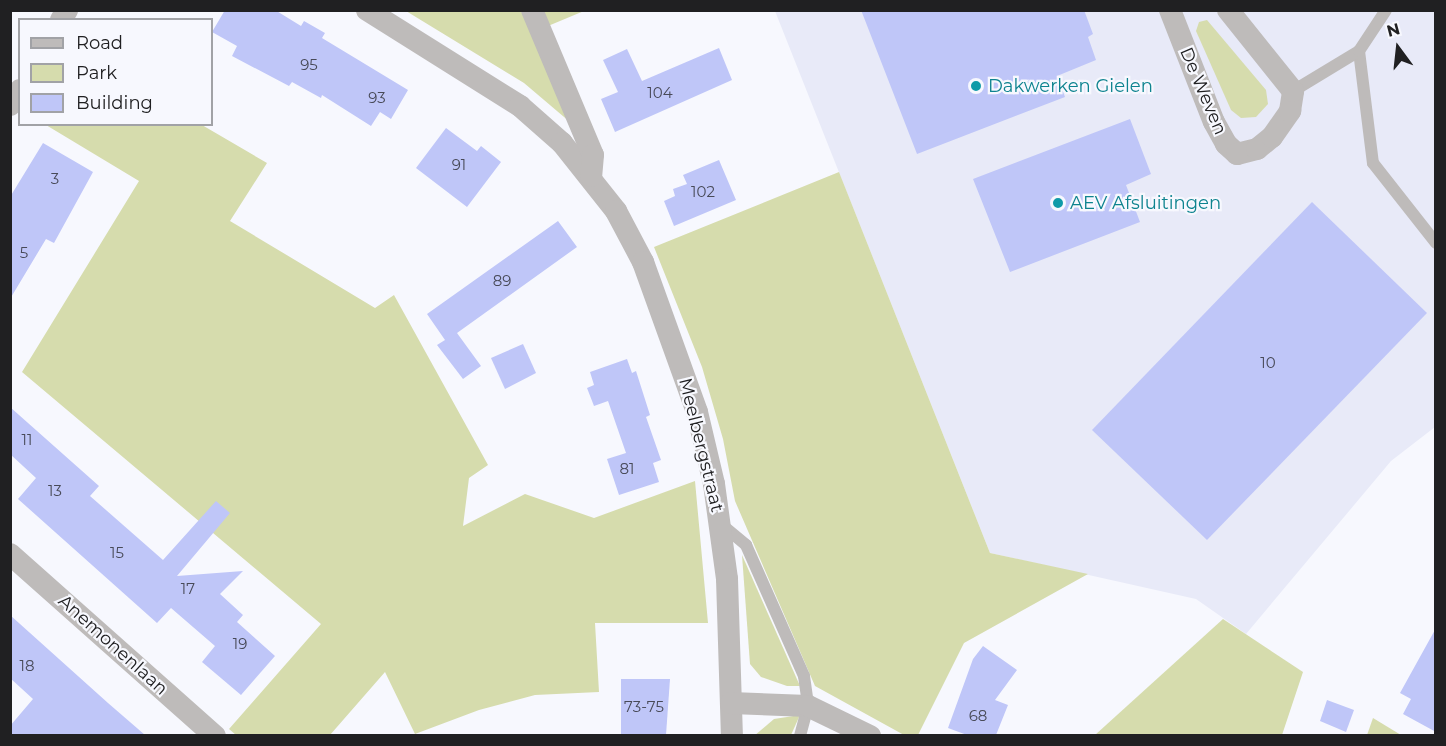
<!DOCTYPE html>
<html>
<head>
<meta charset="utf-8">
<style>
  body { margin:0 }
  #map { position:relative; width:1446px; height:746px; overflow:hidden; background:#f7f8fe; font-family:Montserrat,sans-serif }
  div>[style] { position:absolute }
  .built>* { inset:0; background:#e8eaf8 }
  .green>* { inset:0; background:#d6dcad }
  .building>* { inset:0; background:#bfc6f8 }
  .lane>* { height:12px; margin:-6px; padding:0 6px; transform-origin:6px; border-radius:6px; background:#bebbba }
  .street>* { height:22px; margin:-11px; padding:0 11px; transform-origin:11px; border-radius:11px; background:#bebbba }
  .dots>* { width:16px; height:16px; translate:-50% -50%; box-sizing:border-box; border:3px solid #f7f8fe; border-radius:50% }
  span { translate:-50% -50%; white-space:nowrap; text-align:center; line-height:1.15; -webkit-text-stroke:4.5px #f7f8fe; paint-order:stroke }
  .number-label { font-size:15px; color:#484a58 }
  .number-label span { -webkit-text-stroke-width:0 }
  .culture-label { font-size:18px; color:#0d838f }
  .left { translate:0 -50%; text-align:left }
  .street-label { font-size:18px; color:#202022 }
  .frame { position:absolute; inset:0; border:12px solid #202022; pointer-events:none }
  .legend { position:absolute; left:18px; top:18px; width:195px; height:108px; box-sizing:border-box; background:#f7f8fe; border:2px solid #a1a2a6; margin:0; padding:8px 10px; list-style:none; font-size:18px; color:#202022 }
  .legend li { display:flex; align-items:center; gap:12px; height:30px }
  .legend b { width:30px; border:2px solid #a1a2a6 }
  .north { position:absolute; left:1368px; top:18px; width:60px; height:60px; -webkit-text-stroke:4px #f7f8fe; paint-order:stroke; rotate:345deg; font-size:16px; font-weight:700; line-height:24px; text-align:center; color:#202022 }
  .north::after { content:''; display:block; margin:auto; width:21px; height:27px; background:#202022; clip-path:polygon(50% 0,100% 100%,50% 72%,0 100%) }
</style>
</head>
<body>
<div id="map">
  <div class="built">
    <i style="clip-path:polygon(775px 11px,1435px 11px,1435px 427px,1391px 461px,1246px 634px,1196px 599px,990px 553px)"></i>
  </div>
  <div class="green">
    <i style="clip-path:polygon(406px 11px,521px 11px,577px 128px,524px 83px)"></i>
    <i style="clip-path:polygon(541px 11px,584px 11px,548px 26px)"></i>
    <i style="clip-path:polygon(1207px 20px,1266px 90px,1268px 104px,1256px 117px,1241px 118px,1231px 110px,1196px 31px,1199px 22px)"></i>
    <i style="clip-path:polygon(46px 125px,202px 125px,267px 163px,230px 221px,375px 308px,394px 295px,488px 465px,469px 478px,463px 526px,525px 494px,594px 518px,695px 481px,708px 623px,595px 623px,599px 692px,535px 695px,479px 710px,415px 734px,385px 672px,330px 735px,236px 735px,229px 729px,321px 624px,22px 372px,139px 181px)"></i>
    <i style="clip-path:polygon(839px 172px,990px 553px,1088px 574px,964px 643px,918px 735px,904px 735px,815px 686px,735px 501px,723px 439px,702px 367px,654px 247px)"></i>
    <i style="clip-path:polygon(742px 555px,800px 686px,787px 686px,761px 677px,750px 664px)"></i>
    <i style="clip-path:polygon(1223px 619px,1303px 672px,1282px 735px,1095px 735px)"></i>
    <i style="clip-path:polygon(800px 715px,791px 735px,754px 736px,774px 719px)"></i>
    <i style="clip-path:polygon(1373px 718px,1401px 735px,1367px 735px)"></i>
  </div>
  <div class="building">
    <i style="clip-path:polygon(225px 10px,275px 10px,301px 26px,304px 21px,325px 33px,322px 38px,408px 90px,391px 119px,380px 112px,371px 126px,322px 95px,321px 98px,292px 82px,289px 86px,232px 56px,237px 46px,212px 32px)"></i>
    <i style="clip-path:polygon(861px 10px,1084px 10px,1093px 34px,1088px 37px,1096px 60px,1057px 76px,1065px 97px,917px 154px)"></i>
    <i style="clip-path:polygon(719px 48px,732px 80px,615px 132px,601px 99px,618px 92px,603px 60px,627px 49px,642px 81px)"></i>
    <i style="clip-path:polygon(1130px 119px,1151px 174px,1126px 185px,1140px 222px,1010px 272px,973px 179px)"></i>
    <i style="clip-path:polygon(446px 128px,477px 151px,481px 146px,501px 162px,467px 207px,416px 168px)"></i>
    <i style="clip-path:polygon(43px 143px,93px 172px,54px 243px,46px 239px,10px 299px,10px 197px)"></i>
    <i style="clip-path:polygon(719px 160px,736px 200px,674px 226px,664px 201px,675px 196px,673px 189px,687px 184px,683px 175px)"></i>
    <i style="clip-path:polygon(1312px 202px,1427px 313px,1207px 540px,1092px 430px)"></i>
    <i style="clip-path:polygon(558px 221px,577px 247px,457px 333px,481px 366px,463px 379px,437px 345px,445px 340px,427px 314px)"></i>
    <i style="clip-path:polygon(523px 344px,536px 373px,505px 389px,491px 358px)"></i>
    <i style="clip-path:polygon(627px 359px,632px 373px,636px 371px,650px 415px,646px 417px,661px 460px,653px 463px,659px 482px,619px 495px,607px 459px,626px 453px,608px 401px,594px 406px,587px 388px,594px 385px,590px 372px)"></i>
    <i style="clip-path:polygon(10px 407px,99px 486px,90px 496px,163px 560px,216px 501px,230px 513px,177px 576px,243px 571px,220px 594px,243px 615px,237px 622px,275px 656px,241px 695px,202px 662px,215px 646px,171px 608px,157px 623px,18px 499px,36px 478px,10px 454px)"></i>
    <i style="clip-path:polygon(10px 615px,108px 703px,145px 735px,10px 735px,10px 726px,33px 699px,10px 678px)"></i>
    <i style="clip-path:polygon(1436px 628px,1436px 732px,1403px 714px,1411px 699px,1400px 693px)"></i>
    <i style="clip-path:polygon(983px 646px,1017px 670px,995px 700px,1008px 705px,996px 735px,967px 735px,948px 728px,973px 659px)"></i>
    <i style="clip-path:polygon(621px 679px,670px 679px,666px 735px,621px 735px)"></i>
    <i style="clip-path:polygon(1327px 700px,1354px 710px,1346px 732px,1320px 721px)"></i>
  </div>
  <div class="lane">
    <i style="left:1359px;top:51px;width:113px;rotate:82.9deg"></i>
    <i style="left:1373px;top:163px;width:102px;rotate:51.8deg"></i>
    <i style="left:1293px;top:91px;width:77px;rotate:-31.2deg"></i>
    <i style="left:1359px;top:51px;width:49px;rotate:-56.6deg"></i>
    <i style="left:721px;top:524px;width:33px;rotate:40deg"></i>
    <i style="left:746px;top:545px;width:143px;rotate:66.1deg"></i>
    <i style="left:804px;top:676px;width:30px;rotate:82deg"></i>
    <i style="left:808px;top:706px;width:31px;rotate:105deg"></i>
  </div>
  <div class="street">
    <i style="left:367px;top:10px;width:181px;rotate:32.1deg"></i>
    <i style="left:520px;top:106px;width:56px;rotate:41.4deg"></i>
    <i style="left:562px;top:143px;width:87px;rotate:51.5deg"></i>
    <i style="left:616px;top:211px;width:58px;rotate:62.1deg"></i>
    <i style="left:643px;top:262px;width:159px;rotate:70.2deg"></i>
    <i style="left:697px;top:412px;width:74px;rotate:76.7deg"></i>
    <i style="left:714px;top:484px;width:96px;rotate:82.2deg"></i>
    <i style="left:727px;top:579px;width:157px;rotate:88.2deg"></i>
    <i style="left:532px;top:10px;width:157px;rotate:67.2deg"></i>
    <i style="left:593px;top:155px;width:21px;rotate:95deg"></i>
    <i style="left:1170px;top:10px;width:120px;rotate:68.6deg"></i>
    <i style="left:1214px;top:122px;width:25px;rotate:61deg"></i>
    <i style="left:1226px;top:144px;width:15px;rotate:42deg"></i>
    <i style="left:1237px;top:154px;width:21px;rotate:-14deg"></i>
    <i style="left:1257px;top:149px;width:19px;rotate:-39deg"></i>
    <i style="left:1272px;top:137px;width:32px;rotate:-55deg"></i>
    <i style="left:1290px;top:111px;width:20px;rotate:-81deg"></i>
    <i style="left:1293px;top:91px;width:104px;rotate:-128.7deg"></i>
    <i style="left:61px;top:20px;width:12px;rotate:-59deg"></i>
    <i style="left:10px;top:105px;width:18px;rotate:-56deg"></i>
    <i style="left:10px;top:554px;width:274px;rotate:41.6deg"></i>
    <i style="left:731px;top:703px;width:77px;rotate:2.2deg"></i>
    <i style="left:808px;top:706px;width:69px;rotate:25.8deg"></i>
  </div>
  <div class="dots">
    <i style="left:976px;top:86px;background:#0f9aa8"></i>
    <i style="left:1058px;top:203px;background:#0f9aa8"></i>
  </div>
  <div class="number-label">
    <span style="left:309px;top:65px">95</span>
    <span style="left:660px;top:93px">104</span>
    <span style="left:377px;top:98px">93</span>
    <span style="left:459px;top:165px">91</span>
    <span style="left:55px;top:179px">3</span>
    <span style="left:703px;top:192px">102</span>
    <span style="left:24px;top:253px">5</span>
    <span style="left:502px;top:281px">89</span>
    <span style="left:1268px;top:363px">10</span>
    <span style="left:27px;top:440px">11</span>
    <span style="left:627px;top:469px">81</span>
    <span style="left:55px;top:491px">13</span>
    <span style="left:117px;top:553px">15</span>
    <span style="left:188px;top:589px">17</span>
    <span style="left:240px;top:644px">19</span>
    <span style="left:27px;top:666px">18</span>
    <span style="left:644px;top:707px">73-75</span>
    <span style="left:978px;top:716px">68</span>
  </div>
  <div class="culture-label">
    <span class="left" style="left:988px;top:86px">Dakwerken Gielen</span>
    <span class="left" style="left:1070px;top:203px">AEV Afsluitingen</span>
  </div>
  <div class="street-label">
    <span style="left:1203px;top:91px;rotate:67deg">De Weven</span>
    <span style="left:701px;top:445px;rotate:76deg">Meelbergstraat</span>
    <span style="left:113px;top:645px;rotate:42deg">Anemonenlaan</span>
  </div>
  <div class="frame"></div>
  <ul class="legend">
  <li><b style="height:8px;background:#bebbba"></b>Road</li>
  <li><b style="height:16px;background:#d6dcad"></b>Park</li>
  <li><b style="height:16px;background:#bfc6f8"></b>Building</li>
  </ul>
  <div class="north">N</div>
</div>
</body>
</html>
